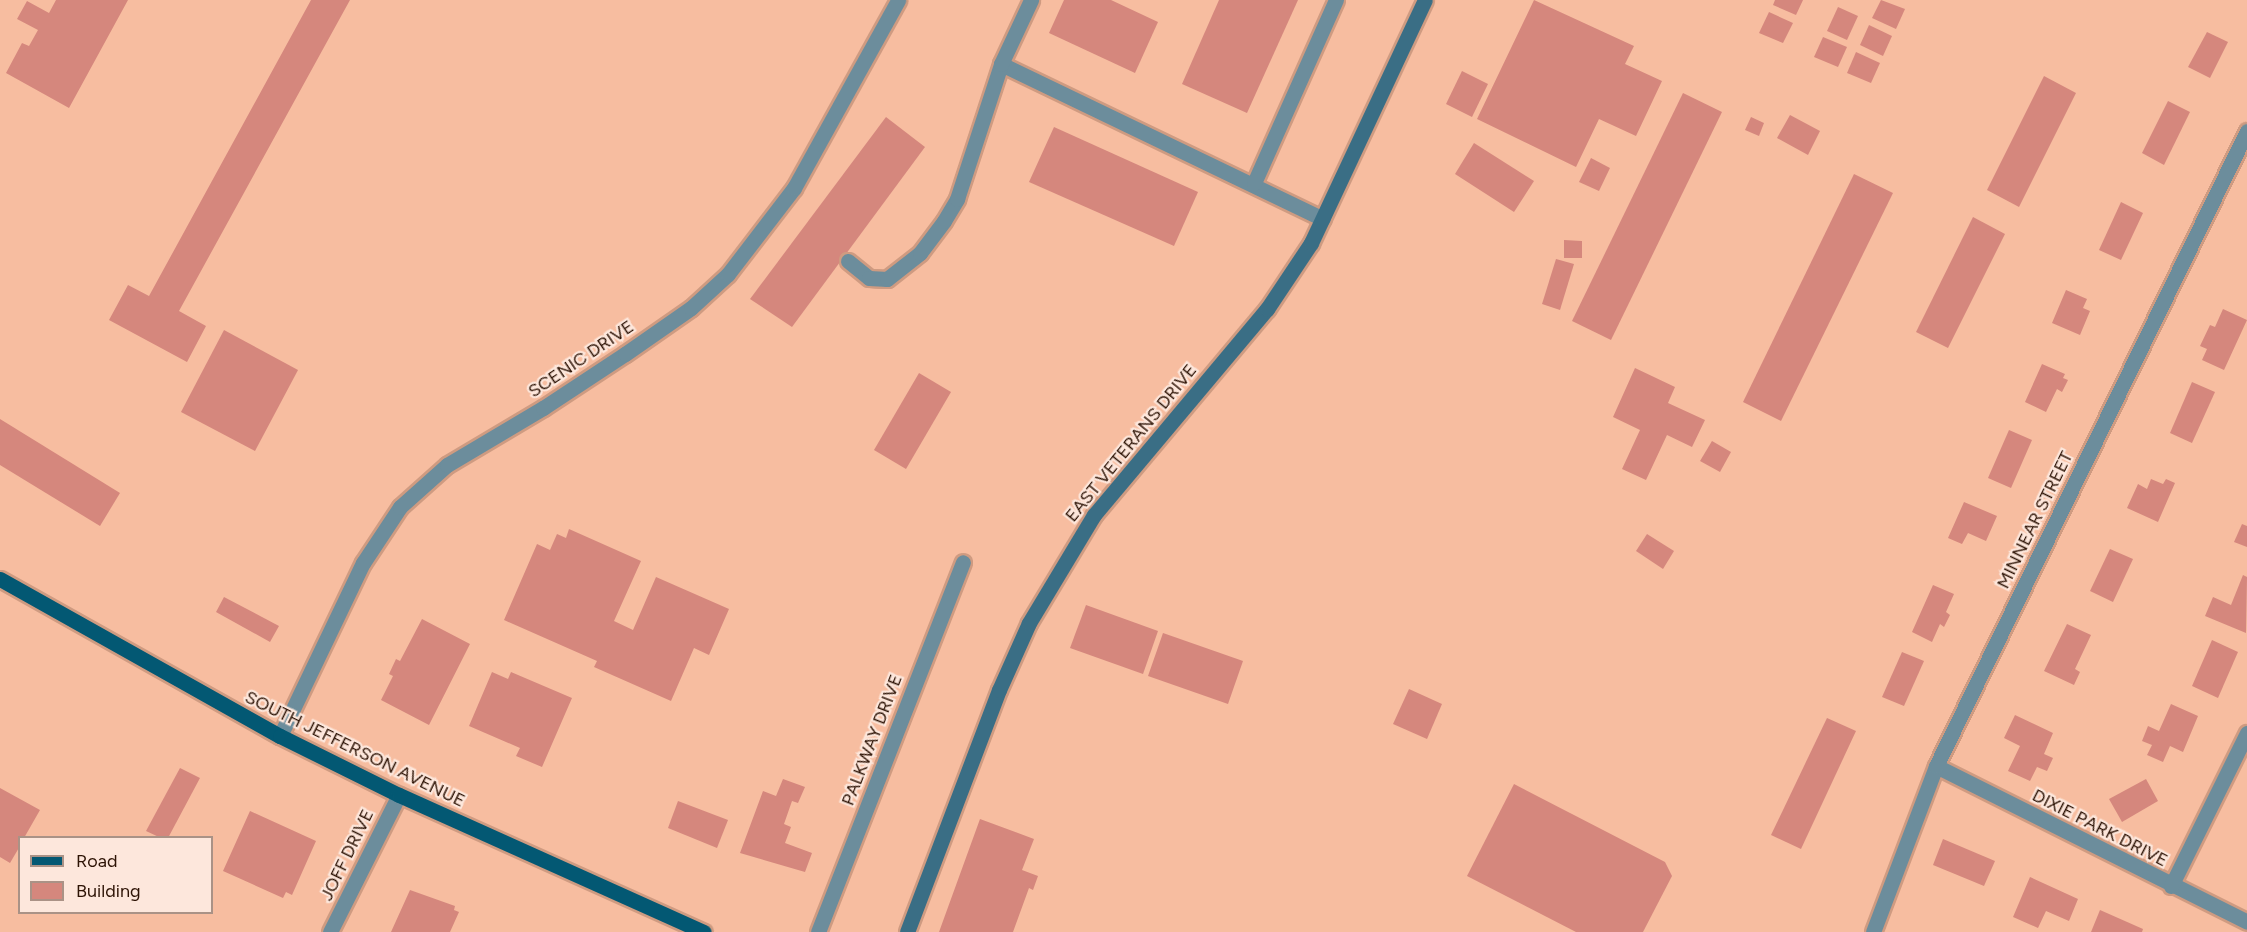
<!DOCTYPE html>
<html>
<head>
<meta charset="utf-8">
<style>
  body { margin:0 }
  #map { position:relative; width:2247px; height:932px; overflow:hidden; background:#f7bda0; font-family:Figtree,sans-serif }
  div>[style] { position:absolute }
  .building>* { inset:0; background:#d5877d }
  .roads { filter:drop-shadow(2px 0 #cf9b81) drop-shadow(-2px 0 #cf9b81) drop-shadow(0 2px #cf9b81) drop-shadow(0 -2px #cf9b81) }
  .street>* { height:15px; margin:-7.5px; padding:0 7.5px; transform-origin:7.5px; border-radius:7.5px; background:#6c8d9c }
  .secondary>* { height:15px; margin:-7.5px; padding:0 7.5px; transform-origin:7.5px; border-radius:7.5px; background:#3a6e85 }
  .primary>* { height:15px; margin:-7.5px; padding:0 7.5px; transform-origin:7.5px; border-radius:7.5px; background:#035873 }
  span { translate:-50% -50%; white-space:nowrap; text-align:center; line-height:1.15; -webkit-text-stroke:4.5px #fde7dc; paint-order:stroke }
  .street-label { font-size:18px; color:#2d1305 }
  .legend { position:absolute; left:18px; top:836px; width:195px; height:78px; box-sizing:border-box; background:#fde7dc; border:2px solid #aa9286; margin:0; padding:8px 10px; list-style:none; font-size:18px; color:#2d1305 }
  .legend li { display:flex; align-items:center; gap:12px; height:30px }
  .legend b { width:30px; border:2px solid #aa9286 }
</style>
</head>
<body>
<div id="map">
  <div class="building">
    <i style="clip-path:polygon(56px 0,128px 0,69px 108px,6px 73px,22px 43px,29px 46px,38px 30px,17px 19px,27px 1px,49px 13px)"></i>
    <i style="clip-path:polygon(311px 0,350px 0,179px 311px,206px 326px,187px 362px,109px 320px,128px 285px,149px 296px)"></i>
    <i style="clip-path:polygon(1064px 0,1111px 0,1158px 22px,1135px 73px,1049px 33px)"></i>
    <i style="clip-path:polygon(1219px 0,1298px 0,1247px 113px,1182px 84px)"></i>
    <i style="clip-path:polygon(1534px 0,1634px 46px,1625px 64px,1662px 81px,1636px 136px,1599px 119px,1576px 167px,1477px 119px)"></i>
    <i style="clip-path:polygon(1775px 0,1803px 0,1796px 15px,1773px 5px)"></i>
    <i style="clip-path:polygon(1881px 0,1905px 9px,1896px 29px,1872px 18px)"></i>
    <i style="clip-path:polygon(1838px 7px,1858px 16px,1847px 40px,1827px 31px)"></i>
    <i style="clip-path:polygon(1769px 12px,1793px 23px,1783px 43px,1759px 33px)"></i>
    <i style="clip-path:polygon(1869px 25px,1892px 36px,1883px 56px,1860px 45px)"></i>
    <i style="clip-path:polygon(2207px 32px,2228px 42px,2210px 78px,2188px 67px)"></i>
    <i style="clip-path:polygon(1823px 37px,1847px 47px,1838px 67px,1814px 57px)"></i>
    <i style="clip-path:polygon(1856px 52px,1880px 63px,1871px 83px,1847px 73px)"></i>
    <i style="clip-path:polygon(1462px 71px,1488px 84px,1472px 117px,1446px 104px)"></i>
    <i style="clip-path:polygon(2044px 76px,2076px 93px,2019px 207px,1987px 190px)"></i>
    <i style="clip-path:polygon(1683px 93px,1722px 112px,1611px 340px,1572px 321px)"></i>
    <i style="clip-path:polygon(2168px 101px,2190px 112px,2164px 165px,2142px 153px)"></i>
    <i style="clip-path:polygon(1790px 115px,1820px 131px,1808px 155px,1777px 138px)"></i>
    <i style="clip-path:polygon(886px 117px,925px 147px,792px 327px,750px 299px)"></i>
    <i style="clip-path:polygon(1751px 117px,1764px 123px,1759px 136px,1745px 130px)"></i>
    <i style="clip-path:polygon(1054px 127px,1198px 192px,1174px 246px,1029px 182px)"></i>
    <i style="clip-path:polygon(1474px 143px,1534px 181px,1514px 212px,1455px 174px)"></i>
    <i style="clip-path:polygon(1591px 158px,1610px 168px,1599px 191px,1579px 182px)"></i>
    <i style="clip-path:polygon(1854px 174px,1893px 193px,1781px 421px,1743px 402px)"></i>
    <i style="clip-path:polygon(2121px 202px,2143px 213px,2121px 260px,2099px 250px)"></i>
    <i style="clip-path:polygon(1973px 217px,2005px 234px,1948px 348px,1916px 332px)"></i>
    <i style="clip-path:polygon(1564px 240px,1582px 241px,1582px 258px,1564px 258px)"></i>
    <i style="clip-path:polygon(1556px 259px,1574px 264px,1560px 310px,1542px 304px)"></i>
    <i style="clip-path:polygon(2066px 290px,2087px 299px,2083px 308px,2090px 311px,2080px 335px,2052px 323px)"></i>
    <i style="clip-path:polygon(2223px 309px,2247px 320px,2224px 370px,2202px 360px,2207px 349px,2200px 346px,2210px 325px,2215px 327px)"></i>
    <i style="clip-path:polygon(224px 330px,298px 370px,255px 451px,181px 412px)"></i>
    <i style="clip-path:polygon(2042px 364px,2065px 374px,2063px 378px,2068px 380px,2062px 392px,2057px 389px,2046px 412px,2025px 402px)"></i>
    <i style="clip-path:polygon(1635px 368px,1675px 387px,1668px 403px,1705px 420px,1692px 447px,1667px 435px,1646px 480px,1622px 469px,1640px 430px,1613px 417px)"></i>
    <i style="clip-path:polygon(919px 373px,951px 392px,906px 469px,874px 450px)"></i>
    <i style="clip-path:polygon(2192px 382px,2215px 392px,2192px 443px,2170px 433px)"></i>
    <i style="clip-path:polygon(0 419px,120px 493px,100px 526px,0 465px)"></i>
    <i style="clip-path:polygon(2009px 430px,2032px 440px,2011px 488px,1988px 478px)"></i>
    <i style="clip-path:polygon(1712px 441px,1731px 452px,1720px 472px,1700px 461px)"></i>
    <i style="clip-path:polygon(2151px 479px,2163px 484px,2166px 479px,2175px 483px,2158px 522px,2127px 508px,2138px 484px,2147px 489px)"></i>
    <i style="clip-path:polygon(1964px 502px,1997px 516px,1986px 541px,1968px 533px,1962px 544px,1948px 538px)"></i>
    <i style="clip-path:polygon(2242px 524px,2247px 526px,2247px 547px,2234px 542px)"></i>
    <i style="clip-path:polygon(569px 529px,641px 561px,614px 621px,633px 630px,656px 577px,729px 609px,709px 655px,694px 648px,671px 701px,594px 667px,597px 661px,504px 620px,537px 544px,550px 550px,557px 534px,566px 538px)"></i>
    <i style="clip-path:polygon(1647px 534px,1674px 551px,1663px 569px,1636px 551px)"></i>
    <i style="clip-path:polygon(2110px 549px,2133px 559px,2113px 602px,2090px 591px)"></i>
    <i style="clip-path:polygon(2243px 575px,2247px 577px,2246px 633px,2205px 616px,2213px 597px,2231px 605px)"></i>
    <i style="clip-path:polygon(1933px 585px,1954px 594px,1946px 612px,1950px 615px,1944px 627px,1940px 624px,1932px 642px,1912px 632px)"></i>
    <i style="clip-path:polygon(224px 597px,279px 626px,270px 642px,216px 612px)"></i>
    <i style="clip-path:polygon(1086px 605px,1158px 631px,1143px 674px,1070px 648px)"></i>
    <i style="clip-path:polygon(422px 619px,470px 644px,429px 725px,381px 700px,393px 676px,389px 674px,396px 659px,400px 661px)"></i>
    <i style="clip-path:polygon(2067px 624px,2091px 635px,2075px 669px,2080px 672px,2074px 685px,2044px 671px)"></i>
    <i style="clip-path:polygon(1163px 633px,1243px 661px,1228px 704px,1148px 676px)"></i>
    <i style="clip-path:polygon(2212px 640px,2238px 652px,2218px 698px,2192px 686px)"></i>
    <i style="clip-path:polygon(1902px 652px,1924px 661px,1904px 706px,1882px 697px)"></i>
    <i style="clip-path:polygon(492px 672px,508px 679px,511px 672px,572px 698px,542px 767px,516px 756px,520px 748px,469px 726px)"></i>
    <i style="clip-path:polygon(1409px 689px,1442px 704px,1427px 739px,1393px 724px)"></i>
    <i style="clip-path:polygon(2171px 704px,2198px 716px,2183px 752px,2170px 746px,2163px 762px,2147px 755px,2152px 745px,2142px 741px,2148px 726px,2159px 731px)"></i>
    <i style="clip-path:polygon(2015px 715px,2053px 733px,2044px 754px,2053px 758px,2047px 771px,2037px 767px,2030px 781px,2008px 771px,2020px 746px,2004px 738px)"></i>
    <i style="clip-path:polygon(1827px 718px,1856px 731px,1801px 849px,1771px 835px)"></i>
    <i style="clip-path:polygon(180px 768px,200px 778px,168px 838px,161px 838px,146px 831px)"></i>
    <i style="clip-path:polygon(783px 779px,805px 787px,798px 803px,792px 801px,784px 824px,791px 827px,785px 843px,812px 853px,805px 872px,740px 853px,763px 791px,776px 796px)"></i>
    <i style="clip-path:polygon(2146px 779px,2158px 801px,2122px 822px,2109px 799px)"></i>
    <i style="clip-path:polygon(1514px 784px,1665px 862px,1672px 876px,1643px 932px,1576px 932px,1467px 876px)"></i>
    <i style="clip-path:polygon(0 788px,40px 810px,24px 838px,20px 838px,20px 846px,10px 863px,0 857px)"></i>
    <i style="clip-path:polygon(678px 801px,728px 820px,717px 848px,668px 828px)"></i>
    <i style="clip-path:polygon(250px 811px,316px 841px,292px 895px,286px 892px,283px 898px,223px 871px)"></i>
    <i style="clip-path:polygon(980px 819px,1034px 839px,1022px 870px,1038px 876px,1033px 890px,1029px 888px,1013px 932px,939px 932px)"></i>
    <i style="clip-path:polygon(1943px 839px,1995px 861px,1984px 886px,1933px 865px)"></i>
    <i style="clip-path:polygon(2030px 877px,2078px 899px,2069px 921px,2046px 911px,2038px 928px,2013px 917px)"></i>
    <i style="clip-path:polygon(410px 890px,455px 906px,454px 910px,459px 912px,450px 932px,391px 932px)"></i>
    <i style="clip-path:polygon(2100px 910px,2143px 929px,2142px 932px,2091px 932px)"></i>
  </div>
  <div class="roads">
    <div class="street">
      <i style="left:1001px;top:64px;width:357px;rotate:25.7deg"></i>
      <i style="left:1254px;top:183px;width:201px;rotate:-65.9deg"></i>
      <i style="left:848px;top:261px;width:27px;rotate:39deg"></i>
      <i style="left:869px;top:278px;width:18px;rotate:3deg"></i>
      <i style="left:887px;top:279px;width:42px;rotate:-38.2deg"></i>
      <i style="left:920px;top:253px;width:40px;rotate:-53deg"></i>
      <i style="left:944px;top:221px;width:26px;rotate:-59deg"></i>
      <i style="left:957px;top:199px;width:142px;rotate:-71.9deg"></i>
      <i style="left:1001px;top:64px;width:71px;rotate:-64.9deg"></i>
      <i style="left:280px;top:736px;width:192px;rotate:-64.4deg"></i>
      <i style="left:363px;top:563px;width:67px;rotate:-56.5deg"></i>
      <i style="left:400px;top:507px;width:63px;rotate:-41.8deg"></i>
      <i style="left:447px;top:465px;width:112px;rotate:-30.7deg"></i>
      <i style="left:543px;top:408px;width:98px;rotate:-33.4deg"></i>
      <i style="left:625px;top:354px;width:80px;rotate:-34.9deg"></i>
      <i style="left:691px;top:308px;width:50px;rotate:-42.6deg"></i>
      <i style="left:728px;top:274px;width:108px;rotate:-52.5deg"></i>
      <i style="left:794px;top:188px;width:215px;rotate:-61deg"></i>
      <i style="left:1936px;top:766px;width:348px;rotate:26.6deg"></i>
      <i style="left:2171px;top:886px;width:171px;rotate:-63.6deg"></i>
      <i style="left:330px;top:932px;width:153px;rotate:-63.3deg"></i>
      <i style="left:818px;top:932px;width:397px;rotate:-68.6deg"></i>
      <i style="left:1873px;top:932px;width:178px;rotate:-69.2deg"></i>
      <i style="left:1936px;top:766px;width:707px;rotate:-63.91deg"></i>
    </div>
    <div class="secondary">
      <i style="left:907px;top:932px;width:259px;rotate:-69.2deg"></i>
      <i style="left:999px;top:690px;width:73px;rotate:-65.9deg"></i>
      <i style="left:1029px;top:623px;width:126px;rotate:-59deg"></i>
      <i style="left:1094px;top:515px;width:269px;rotate:-50deg"></i>
      <i style="left:1267px;top:309px;width:79px;rotate:-56.3deg"></i>
      <i style="left:1311px;top:243px;width:268px;rotate:-64.9deg"></i>
    </div>
    <div class="primary">
      <i style="left:0;top:579px;width:321px;rotate:29.3deg"></i>
      <i style="left:280px;top:736px;width:133px;rotate:26.4deg"></i>
      <i style="left:399px;top:795px;width:334px;rotate:24.2deg"></i>
    </div>
  </div>
  <div class="street-label">
    <span style="left:581px;top:359px;rotate:-34deg">SCENIC DRIVE</span>
    <span style="left:1131px;top:443px;rotate:-51deg">EAST VETERANS DRIVE</span>
    <span style="left:2035px;top:520px;rotate:-64deg">MINNEAR STREET</span>
    <span style="left:872px;top:740px;rotate:-69deg">PALKWAY DRIVE</span>
    <span style="left:355px;top:749px;rotate:26deg">SOUTH JEFFERSON AVENUE</span>
    <span style="left:2100px;top:828px;rotate:27deg">DIXIE PARK DRIVE</span>
    <span style="left:347px;top:855px;rotate:-64deg">JOFF DRIVE</span>
  </div>
  <ul class="legend">
  <li><b style="height:8px;background:#035873"></b>Road</li>
  <li><b style="height:16px;background:#d5877d"></b>Building</li>
  </ul>
</div>
</body>
</html>
